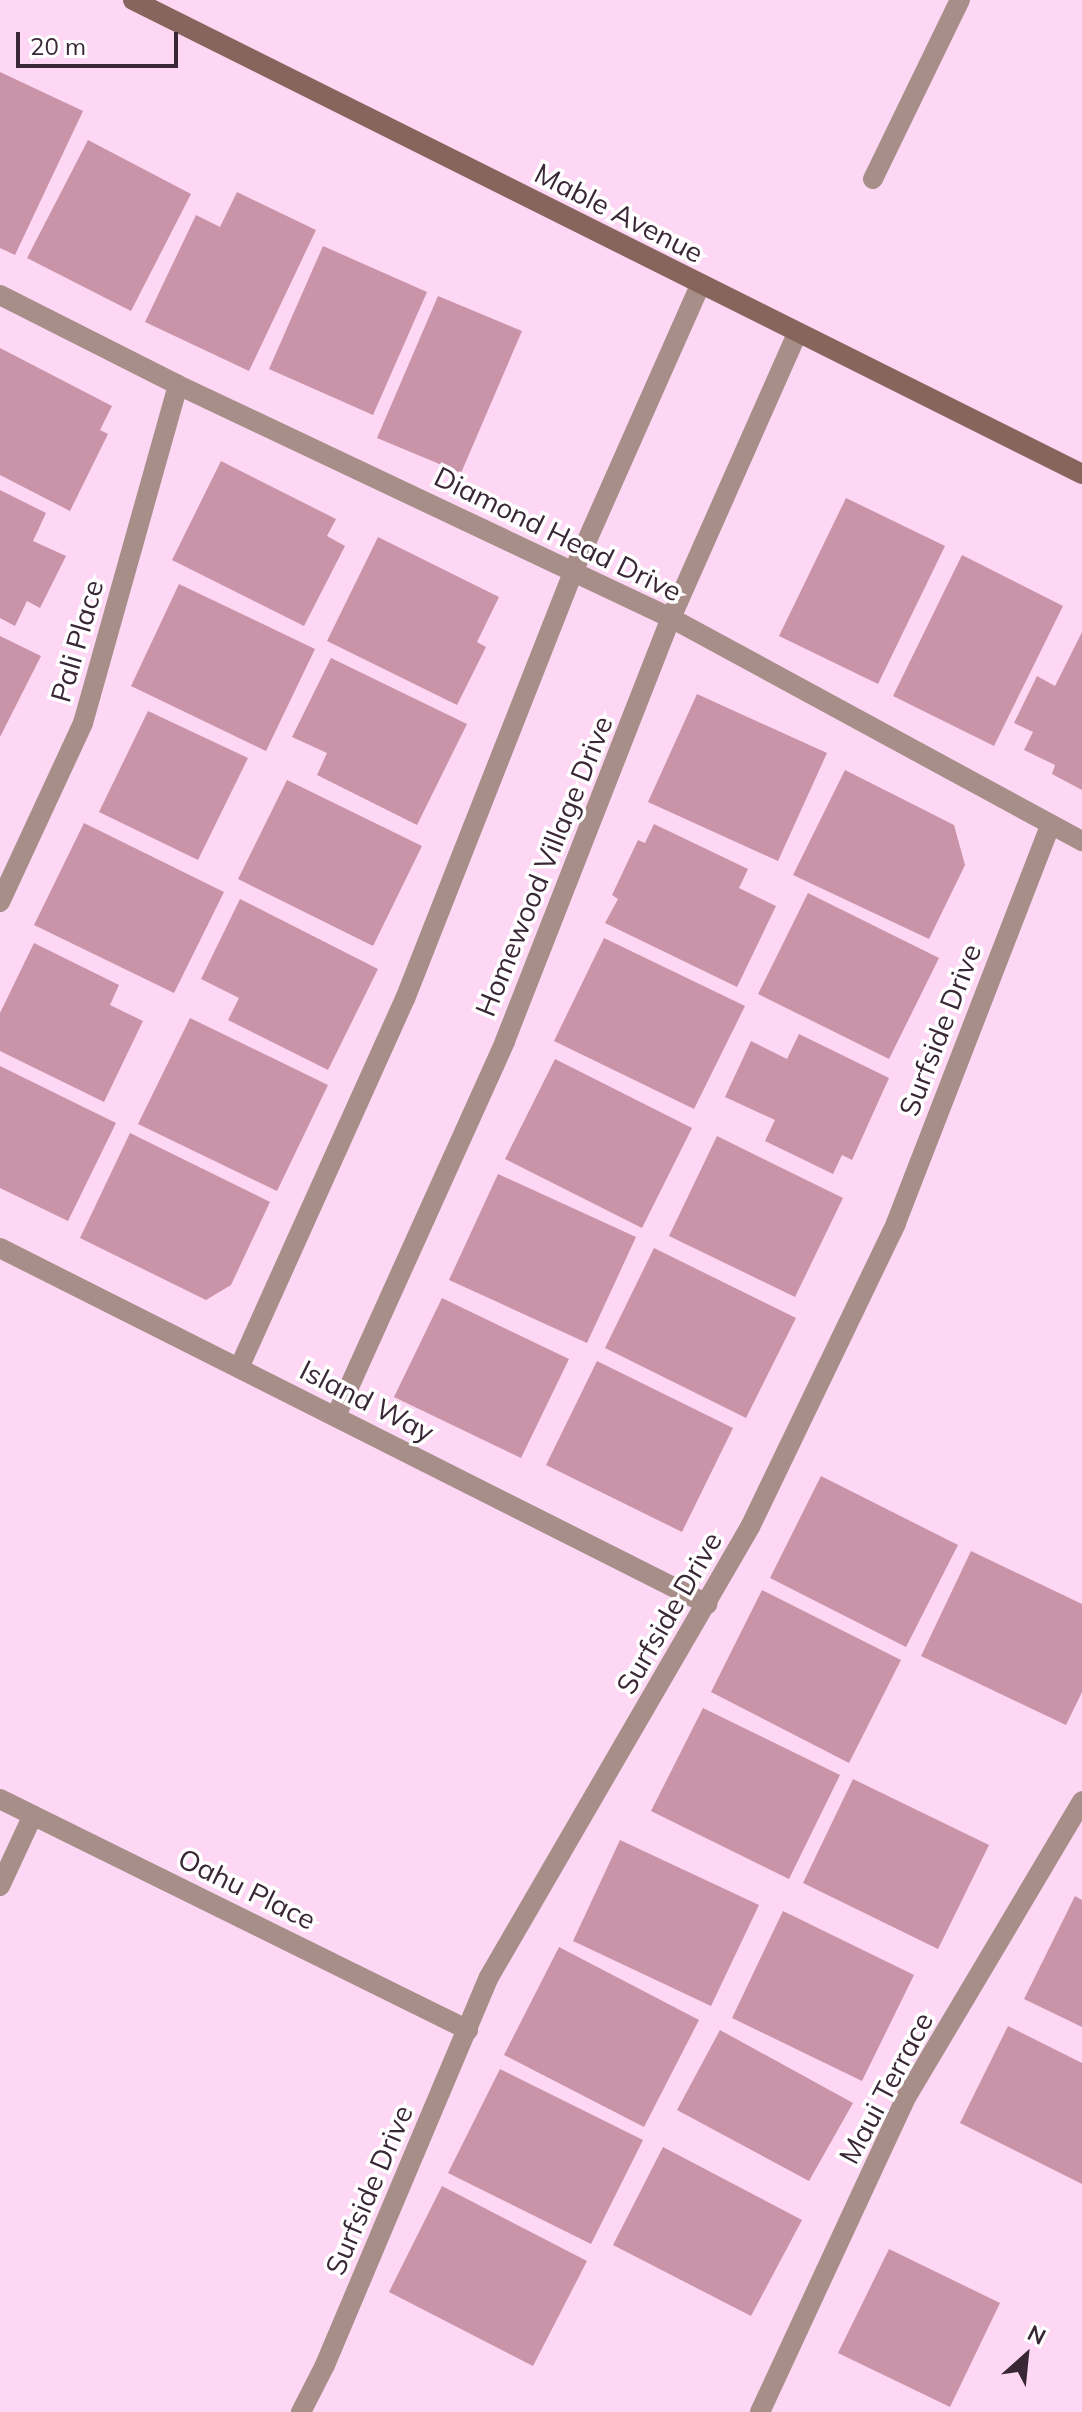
<!DOCTYPE html>
<html>
<head>
<meta charset="utf-8">
<style>
  body { margin:0 }
  #map { position:relative; width:1082px; height:2412px; overflow:hidden; background:#fdd7f4; font-family:Mulish,sans-serif }
  div>[style] { position:absolute }
  .building>* { inset:0; background:#ca94a8 }
  .street>* { height:20px; margin:-10px; padding:0 10px; transform-origin:10px; border-radius:10px; background:#a78e88 }
  .secondary>* { height:20px; margin:-10px; padding:0 10px; transform-origin:10px; border-radius:10px; background:#88655c }
  span { translate:-50% -50%; white-space:nowrap; text-align:center; line-height:1.15; -webkit-text-stroke:7px #fff; paint-order:stroke }
  .street-label { font-size:28px; color:#392735 }
  .north { position:absolute; left:986px; top:2316px; width:80px; height:80px; -webkit-text-stroke:6px #fff; paint-order:stroke; rotate:27deg; font-size:22px; font-weight:700; line-height:32px; text-align:center; color:#392735 }
  .north::after { content:''; display:block; margin:auto; width:28px; height:36px; background:#392735; clip-path:polygon(50% 0,100% 100%,50% 72%,0 100%) }
  .scale { position:absolute; left:16px; top:32px; width:162px; height:36px; box-sizing:border-box; border:4px solid #392735; border-top:0; padding-left:10px; font-size:24px; line-height:28px; white-space:nowrap; color:#392735; -webkit-text-stroke:6px #fff; paint-order:stroke }
</style>
</head>
<body>
<div id="map">
  <div class="building">
    <i style="clip-path:polygon(0 72px,83px 111px,15px 255px,0 248px)"></i>
    <i style="clip-path:polygon(88px 140px,191px 194px,131px 311px,27px 258px)"></i>
    <i style="clip-path:polygon(237px 192px,316px 230px,249px 371px,145px 322px,196px 215px,220px 227px)"></i>
    <i style="clip-path:polygon(323px 246px,427px 292px,373px 415px,269px 369px)"></i>
    <i style="clip-path:polygon(438px 296px,522px 331px,461px 473px,377px 438px)"></i>
    <i style="clip-path:polygon(0 348px,112px 406px,100px 430px,108px 434px,70px 511px,0 475px)"></i>
    <i style="clip-path:polygon(221px 461px,336px 519px,327px 536px,345px 546px,304px 626px,172px 560px)"></i>
    <i style="clip-path:polygon(0 490px,46px 513px,33px 541px,66px 556px,40px 608px,27px 601px,15px 626px,0 618px)"></i>
    <i style="clip-path:polygon(846px 498px,945px 546px,878px 684px,779px 636px)"></i>
    <i style="clip-path:polygon(378px 537px,499px 597px,477px 642px,486px 647px,457px 705px,327px 641px)"></i>
    <i style="clip-path:polygon(962px 555px,1063px 606px,994px 746px,893px 696px)"></i>
    <i style="clip-path:polygon(179px 584px,315px 649px,266px 751px,131px 686px)"></i>
    <i style="clip-path:polygon(1082px 632px,1082px 790px,1052px 774px,1055px 765px,1024px 750px,1033px 732px,1014px 723px,1037px 676px,1055px 686px)"></i>
    <i style="clip-path:polygon(0 636px,41px 656px,0 737px)"></i>
    <i style="clip-path:polygon(331px 658px,467px 724px,417px 825px,317px 775px,327px 753px,292px 737px)"></i>
    <i style="clip-path:polygon(697px 694px,827px 753px,778px 861px,648px 802px)"></i>
    <i style="clip-path:polygon(148px 711px,248px 758px,198px 860px,99px 812px)"></i>
    <i style="clip-path:polygon(845px 770px,954px 825px,965px 865px,929px 939px,793px 875px)"></i>
    <i style="clip-path:polygon(287px 780px,422px 846px,373px 946px,238px 879px)"></i>
    <i style="clip-path:polygon(84px 823px,224px 892px,174px 993px,34px 925px)"></i>
    <i style="clip-path:polygon(654px 824px,748px 869px,739px 888px,776px 906px,737px 987px,605px 923px,618px 899px,612px 895px,638px 840px,645px 843px)"></i>
    <i style="clip-path:polygon(808px 893px,939px 958px,889px 1059px,758px 994px)"></i>
    <i style="clip-path:polygon(240px 899px,378px 969px,328px 1070px,228px 1020px,239px 998px,201px 979px)"></i>
    <i style="clip-path:polygon(604px 938px,745px 1006px,694px 1109px,554px 1041px)"></i>
    <i style="clip-path:polygon(34px 943px,119px 985px,110px 1005px,143px 1021px,104px 1102px,0 1051px,0 1013px)"></i>
    <i style="clip-path:polygon(190px 1018px,328px 1085px,277px 1191px,138px 1124px)"></i>
    <i style="clip-path:polygon(799px 1034px,889px 1078px,852px 1160px,842px 1155px,833px 1174px,765px 1141px,775px 1120px,725px 1097px,751px 1041px,787px 1059px)"></i>
    <i style="clip-path:polygon(555px 1059px,692px 1128px,642px 1228px,505px 1159px)"></i>
    <i style="clip-path:polygon(0 1066px,116px 1123px,68px 1221px,0 1188px)"></i>
    <i style="clip-path:polygon(130px 1133px,270px 1202px,231px 1285px,206px 1300px,80px 1238px)"></i>
    <i style="clip-path:polygon(717px 1136px,843px 1198px,795px 1297px,669px 1236px)"></i>
    <i style="clip-path:polygon(498px 1174px,636px 1237px,587px 1343px,449px 1280px)"></i>
    <i style="clip-path:polygon(654px 1248px,796px 1318px,746px 1418px,605px 1348px)"></i>
    <i style="clip-path:polygon(442px 1298px,569px 1359px,521px 1458px,394px 1397px)"></i>
    <i style="clip-path:polygon(597px 1361px,733px 1428px,682px 1532px,546px 1465px)"></i>
    <i style="clip-path:polygon(821px 1476px,958px 1545px,906px 1647px,770px 1578px)"></i>
    <i style="clip-path:polygon(971px 1551px,1082px 1604px,1082px 1692px,1066px 1725px,921px 1656px)"></i>
    <i style="clip-path:polygon(762px 1590px,901px 1660px,849px 1763px,711px 1692px)"></i>
    <i style="clip-path:polygon(703px 1708px,840px 1775px,789px 1879px,651px 1811px)"></i>
    <i style="clip-path:polygon(853px 1779px,989px 1845px,938px 1949px,803px 1883px)"></i>
    <i style="clip-path:polygon(620px 1840px,759px 1905px,711px 2006px,573px 1941px)"></i>
    <i style="clip-path:polygon(1075px 1896px,1082px 1900px,1082px 2027px,1024px 1999px)"></i>
    <i style="clip-path:polygon(783px 1911px,914px 1975px,862px 2081px,732px 2018px)"></i>
    <i style="clip-path:polygon(559px 1947px,699px 2020px,644px 2127px,504px 2055px)"></i>
    <i style="clip-path:polygon(1008px 2026px,1082px 2063px,1082px 2184px,960px 2123px)"></i>
    <i style="clip-path:polygon(720px 2030px,853px 2103px,809px 2181px,677px 2110px)"></i>
    <i style="clip-path:polygon(500px 2069px,643px 2140px,591px 2244px,448px 2173px)"></i>
    <i style="clip-path:polygon(663px 2147px,802px 2220px,751px 2316px,613px 2245px)"></i>
    <i style="clip-path:polygon(442px 2186px,587px 2261px,533px 2366px,389px 2292px)"></i>
    <i style="clip-path:polygon(889px 2249px,1000px 2303px,950px 2407px,838px 2353px)"></i>
  </div>
  <div class="street">
    <i style="left:873px;top:179px;width:199px;rotate:-64.1deg"></i>
    <i style="left:0;top:295px;width:199px;rotate:26.8deg"></i>
    <i style="left:178px;top:385px;width:545px;rotate:25.3deg"></i>
    <i style="left:671px;top:618px;width:468px;rotate:28.5deg"></i>
    <i style="left:0;top:902px;width:197px;rotate:-65.1deg"></i>
    <i style="left:83px;top:723px;width:351px;rotate:-74.3deg"></i>
    <i style="left:0;top:1248px;width:792px;rotate:26.73deg"></i>
    <i style="left:239px;top:1368px;width:405px;rotate:-65.8deg"></i>
    <i style="left:405px;top:999px;width:459px;rotate:-68.5deg"></i>
    <i style="left:573px;top:572px;width:314px;rotate:-66.1deg"></i>
    <i style="left:336px;top:1416px;width:411px;rotate:-65.7deg"></i>
    <i style="left:505px;top:1041px;width:454px;rotate:-68.6deg"></i>
    <i style="left:671px;top:618px;width:312px;rotate:-66.1deg"></i>
    <i style="left:0;top:1799px;width:522px;rotate:26.27deg"></i>
    <i style="left:0;top:1886px;width:78px;rotate:-65.1deg"></i>
    <i style="left:301px;top:2412px;width:53px;rotate:-62.9deg"></i>
    <i style="left:325px;top:2365px;width:421px;rotate:-67.1deg"></i>
    <i style="left:489px;top:1977px;width:520px;rotate:-59.89deg"></i>
    <i style="left:750px;top:1527px;width:337px;rotate:-64.3deg"></i>
    <i style="left:896px;top:1223px;width:427px;rotate:-68.8deg"></i>
    <i style="left:760px;top:2412px;width:349px;rotate:-65.1deg"></i>
    <i style="left:907px;top:2096px;width:343px;rotate:-59.3deg"></i>
  </div>
  <div class="secondary">
    <i style="left:133px;top:0;width:1061px;rotate:26.54deg"></i>
  </div>
  <div class="street-label">
    <span style="left:619px;top:213px;rotate:27deg">Mable Avenue</span>
    <span style="left:558px;top:534px;rotate:26deg">Diamond Head Drive</span>
    <span style="left:77px;top:641px;rotate:-74deg">Pali Place</span>
    <span style="left:544px;top:866px;rotate:-68deg">Homewood Village Drive</span>
    <span style="left:940px;top:1030px;rotate:-69deg">Surfside Drive</span>
    <span style="left:367px;top:1401px;rotate:27deg">Island Way</span>
    <span style="left:669px;top:1613px;rotate:-60deg">Surfside Drive</span>
    <span style="left:247px;top:1889px;rotate:26deg">Oahu Place</span>
    <span style="left:886px;top:2088px;rotate:-62deg">Maui Terrace</span>
    <span style="left:369px;top:2190px;rotate:-67deg">Surfside Drive</span>
  </div>
  <div class="north">N</div>
  <div class="scale">20 m</div>
</div>
</body>
</html>
